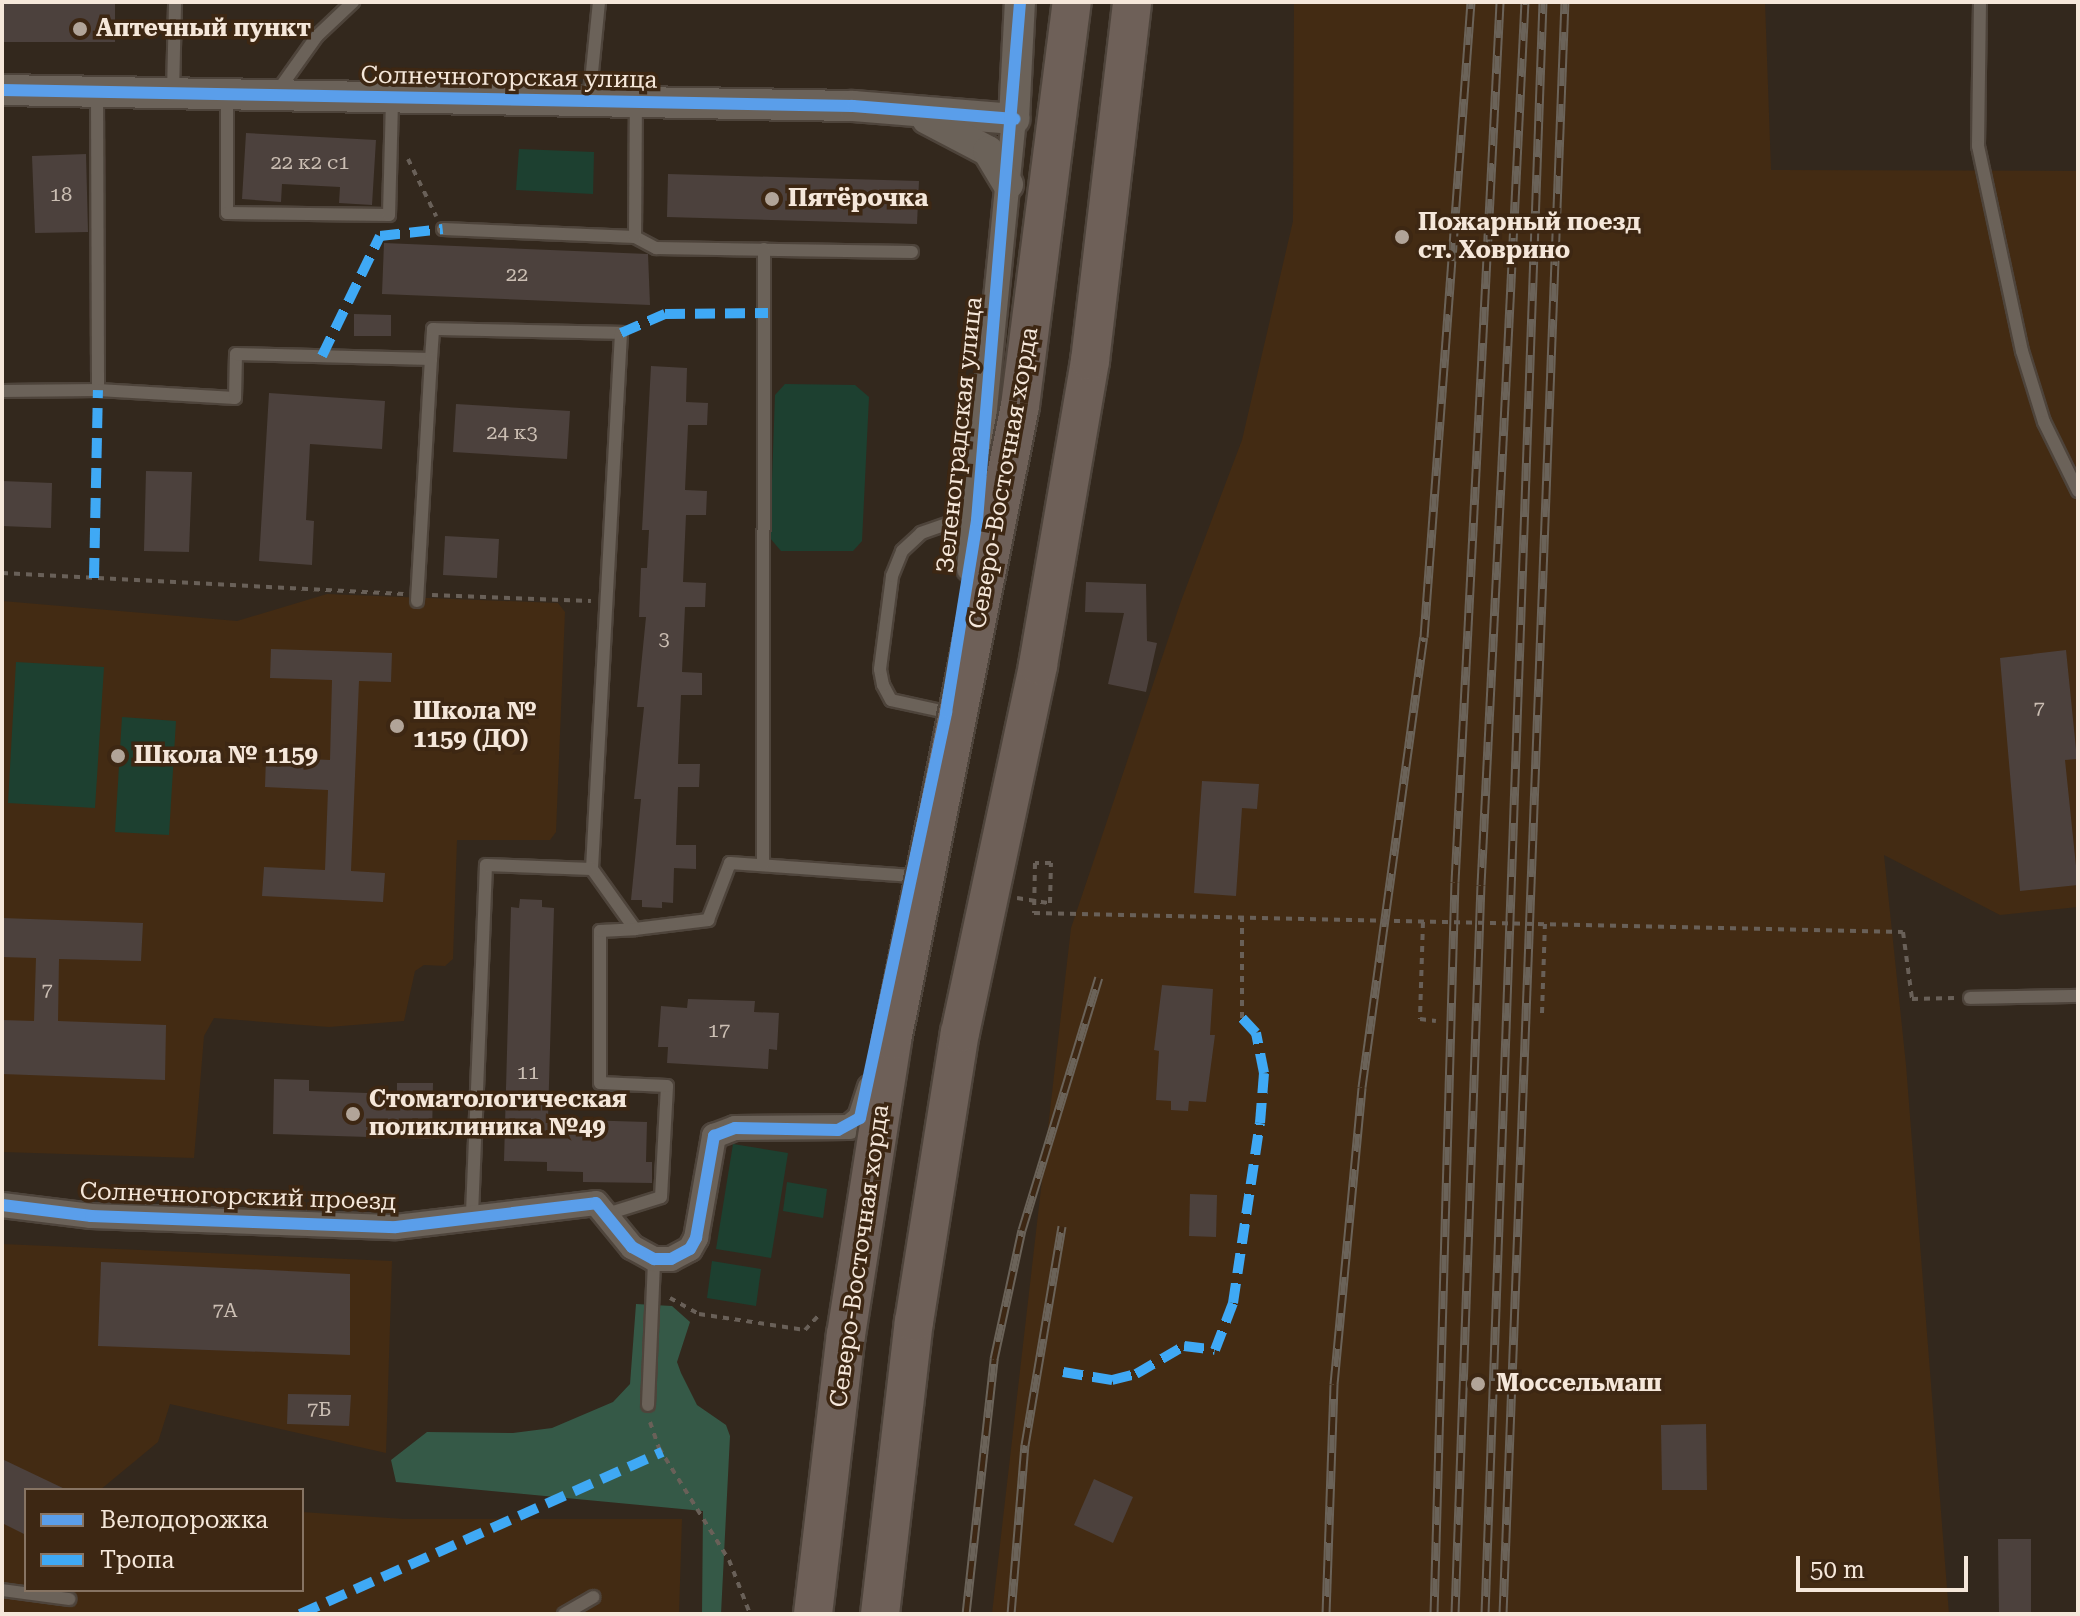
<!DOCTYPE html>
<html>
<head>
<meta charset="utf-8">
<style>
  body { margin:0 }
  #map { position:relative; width:2080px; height:1616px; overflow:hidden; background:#33281d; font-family:"Roboto Serif",serif }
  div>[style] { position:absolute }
  .built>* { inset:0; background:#432b13 }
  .green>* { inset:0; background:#1d4030 }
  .forest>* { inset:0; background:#355947 }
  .building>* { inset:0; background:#4c413d }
  .path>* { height:4px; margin-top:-2px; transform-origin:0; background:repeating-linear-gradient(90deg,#696058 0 6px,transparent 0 12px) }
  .roads { filter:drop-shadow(2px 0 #4e443b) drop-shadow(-2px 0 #4e443b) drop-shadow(0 2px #4e443b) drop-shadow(0 -2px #4e443b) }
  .service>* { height:12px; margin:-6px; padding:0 6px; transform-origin:6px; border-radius:6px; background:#6b6259 }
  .minor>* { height:24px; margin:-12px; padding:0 12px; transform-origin:12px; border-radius:12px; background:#6b6259 }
  .tertiary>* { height:30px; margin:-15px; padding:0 15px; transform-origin:15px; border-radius:15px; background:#6b6259 }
  .rail>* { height:9px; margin-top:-4.5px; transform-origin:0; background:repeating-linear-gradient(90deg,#3d2713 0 18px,#6b6359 0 36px); box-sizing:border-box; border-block:2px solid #6b6359 }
  .path-bridge>* { height:4px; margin-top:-2px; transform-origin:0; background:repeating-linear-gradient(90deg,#696058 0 6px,transparent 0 12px) }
  .bridges { filter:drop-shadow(2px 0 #4e443b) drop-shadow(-2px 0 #4e443b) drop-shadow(0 2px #4e443b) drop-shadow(0 -2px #4e443b) }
  .primary-bridge>* { height:38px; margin:-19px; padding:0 19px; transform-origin:19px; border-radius:19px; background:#6e6058 }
  .quiet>* { height:10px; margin-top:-5px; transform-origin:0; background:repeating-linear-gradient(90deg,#3fa9f5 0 20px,transparent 0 30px) }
  .cycleway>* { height:12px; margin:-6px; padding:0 6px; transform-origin:6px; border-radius:6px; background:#5a9eea }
  .dots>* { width:22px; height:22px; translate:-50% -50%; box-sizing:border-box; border:4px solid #3d2713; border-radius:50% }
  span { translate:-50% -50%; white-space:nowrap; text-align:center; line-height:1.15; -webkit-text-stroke:7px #3d2713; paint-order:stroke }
  .number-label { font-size:20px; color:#cbbeb3 }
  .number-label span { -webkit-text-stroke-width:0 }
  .poi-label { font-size:24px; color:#f5e7da; font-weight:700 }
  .left { translate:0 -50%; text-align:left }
  .street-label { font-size:24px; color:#f5e7da }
  .frame { position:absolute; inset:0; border:4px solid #f5e7da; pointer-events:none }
  .legend { position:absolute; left:24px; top:1488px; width:280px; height:104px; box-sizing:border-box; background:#3d2713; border:2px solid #877463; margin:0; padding:10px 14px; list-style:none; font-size:24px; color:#f5e7da }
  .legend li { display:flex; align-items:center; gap:16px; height:40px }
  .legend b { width:40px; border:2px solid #877463 }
  .scale { position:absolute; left:1796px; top:1556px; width:172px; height:36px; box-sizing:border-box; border:4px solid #f5e7da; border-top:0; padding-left:10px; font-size:24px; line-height:28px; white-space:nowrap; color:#f5e7da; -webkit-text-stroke:6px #3d2713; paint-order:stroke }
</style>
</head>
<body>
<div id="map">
  <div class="built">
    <i style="clip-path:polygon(1294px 2px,1765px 2px,1771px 170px,2078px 171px,2078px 907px,2000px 915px,1884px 855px,1906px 1065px,1949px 1614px,992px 1614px,1071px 928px,1181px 601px,1242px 440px,1293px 221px)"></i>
    <i style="clip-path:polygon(327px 594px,558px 603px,565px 612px,556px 832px,550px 840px,457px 840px,453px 959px,445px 966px,424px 965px,415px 971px,404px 1021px,329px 1027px,214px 1018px,204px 1036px,194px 1158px,2px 1152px,2px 601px,237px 621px)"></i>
    <i style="clip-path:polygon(2px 1244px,392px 1261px,386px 1453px,170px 1404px,158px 1442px,100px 1490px,26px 1490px,26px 1590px,302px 1590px,302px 1512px,404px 1519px,682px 1519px,679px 1614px,2px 1614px)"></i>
  </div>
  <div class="green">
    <i style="clip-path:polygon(519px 149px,594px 152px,593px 194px,516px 190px)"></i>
    <i style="clip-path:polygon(785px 384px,855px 385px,869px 397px,862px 541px,853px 551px,781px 551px,770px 538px,775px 395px)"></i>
    <i style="clip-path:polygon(16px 662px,104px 667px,95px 808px,8px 803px)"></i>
    <i style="clip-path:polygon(122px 717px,176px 721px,169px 835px,115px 832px)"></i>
    <i style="clip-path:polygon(733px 1144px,788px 1153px,771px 1258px,716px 1249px)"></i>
    <i style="clip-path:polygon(787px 1182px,827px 1189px,823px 1218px,783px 1211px)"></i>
    <i style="clip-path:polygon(712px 1261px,761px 1269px,756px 1306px,707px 1298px)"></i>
  </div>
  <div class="forest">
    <i style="clip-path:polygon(636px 1304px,672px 1306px,690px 1322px,677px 1362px,681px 1373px,697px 1405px,726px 1425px,730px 1436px,721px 1614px,702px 1614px,703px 1511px,396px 1482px,391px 1460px,427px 1432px,513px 1433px,552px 1428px,613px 1402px,630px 1384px)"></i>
  </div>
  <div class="building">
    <i style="clip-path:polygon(2px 2px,115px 2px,115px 42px,2px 42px)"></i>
    <i style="clip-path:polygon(246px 133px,376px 140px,372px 205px,339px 203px,340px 187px,282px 184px,281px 202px,242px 199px)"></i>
    <i style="clip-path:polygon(86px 154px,88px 232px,35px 233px,32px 156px)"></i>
    <i style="clip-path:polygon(668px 174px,919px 181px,917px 224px,667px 217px)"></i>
    <i style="clip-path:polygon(384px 243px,648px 254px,650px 305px,382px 294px)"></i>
    <i style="clip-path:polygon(354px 314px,391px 315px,391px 336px,354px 336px)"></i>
    <i style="clip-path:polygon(651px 366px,687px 368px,686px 402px,708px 403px,707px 425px,688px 425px,685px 490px,707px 491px,706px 515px,686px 515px,683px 582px,706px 583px,705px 607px,685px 607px,682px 672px,702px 673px,702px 695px,681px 695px,678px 764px,700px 764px,699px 787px,678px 787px,676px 845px,696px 845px,696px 869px,674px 868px,673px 903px,662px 902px,662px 908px,642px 907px,642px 900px,631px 900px,641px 799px,634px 799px,644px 707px,637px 707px,646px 617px,639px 617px,641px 568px,647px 568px,649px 530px,642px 530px)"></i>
    <i style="clip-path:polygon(269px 393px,385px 401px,382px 449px,310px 444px,306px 520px,314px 521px,312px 565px,259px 561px)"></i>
    <i style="clip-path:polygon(456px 404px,570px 411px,567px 459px,453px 452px)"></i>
    <i style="clip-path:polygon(146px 471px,192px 472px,189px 552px,144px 551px)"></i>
    <i style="clip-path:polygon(2px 481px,52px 483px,51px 528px,2px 526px)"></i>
    <i style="clip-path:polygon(445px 536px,499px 539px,497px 578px,443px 575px)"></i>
    <i style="clip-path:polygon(1086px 582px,1146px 584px,1147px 641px,1157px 643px,1146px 692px,1108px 684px,1124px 613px,1085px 612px)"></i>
    <i style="clip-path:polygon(271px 649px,392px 653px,391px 682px,359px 681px,351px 871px,385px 873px,383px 902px,262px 896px,264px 867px,325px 870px,328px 790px,265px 787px,266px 757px,330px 760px,332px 680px,270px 678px)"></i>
    <i style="clip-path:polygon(2066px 650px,2077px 759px,2065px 760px,2078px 885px,2020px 891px,2000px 658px)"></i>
    <i style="clip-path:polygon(1202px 781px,1259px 784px,1257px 809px,1242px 808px,1236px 896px,1194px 893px)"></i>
    <i style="clip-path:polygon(520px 899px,542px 900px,542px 907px,554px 908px,548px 1119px,647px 1122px,646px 1162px,652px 1162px,652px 1183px,583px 1182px,583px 1172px,547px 1171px,547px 1162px,504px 1161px,511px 907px,519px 908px)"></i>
    <i style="clip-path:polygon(2px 918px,143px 923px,141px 961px,59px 959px,58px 1021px,166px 1025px,165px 1080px,2px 1074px,2px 1020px,34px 1021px,36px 958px,2px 957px)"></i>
    <i style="clip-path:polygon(1162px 985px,1213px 989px,1210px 1035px,1215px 1035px,1206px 1102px,1189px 1101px,1188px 1111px,1171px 1110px,1171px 1101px,1156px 1100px,1159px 1051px,1154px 1050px)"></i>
    <i style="clip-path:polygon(688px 999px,755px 1001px,754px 1012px,779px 1013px,777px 1050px,769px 1049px,768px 1069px,667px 1063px,668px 1047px,658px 1047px,661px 1006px,687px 1008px)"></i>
    <i style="clip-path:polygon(274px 1079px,309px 1080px,309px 1091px,397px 1094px,397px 1083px,433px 1083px,432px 1139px,273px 1134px)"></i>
    <i style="clip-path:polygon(1190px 1194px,1217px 1195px,1216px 1237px,1189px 1236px)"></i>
    <i style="clip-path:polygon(101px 1262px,350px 1274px,350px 1355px,98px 1346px)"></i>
    <i style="clip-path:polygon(288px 1394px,351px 1395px,349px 1426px,287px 1424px)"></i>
    <i style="clip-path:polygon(1706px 1424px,1707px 1490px,1662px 1490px,1661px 1425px)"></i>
    <i style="clip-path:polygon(2px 1459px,67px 1490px,26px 1490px,26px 1535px,2px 1523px)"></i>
    <i style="clip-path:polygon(1094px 1479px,1133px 1497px,1113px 1543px,1074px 1525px)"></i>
    <i style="clip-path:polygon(1998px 1539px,2031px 1539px,2031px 1614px,1999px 1614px)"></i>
  </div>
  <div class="path">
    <i style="left:408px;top:159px;width:64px;rotate:63.8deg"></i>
    <i style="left:2px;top:573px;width:402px;rotate:3deg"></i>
    <i style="left:432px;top:595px;width:159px;rotate:2.2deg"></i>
    <i style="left:1017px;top:898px;width:33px;rotate:9deg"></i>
    <i style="left:1423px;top:922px;width:97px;rotate:91.8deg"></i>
    <i style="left:1420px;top:1019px;width:16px;rotate:7deg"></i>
    <i style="left:1903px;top:932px;width:68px;rotate:82.3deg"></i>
    <i style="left:1912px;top:999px;width:42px;rotate:-1.4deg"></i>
    <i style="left:1542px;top:1013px;width:89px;rotate:-88.1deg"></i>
    <i style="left:1242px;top:1018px;width:100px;rotate:-90deg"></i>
    <i style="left:670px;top:1298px;width:33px;rotate:29deg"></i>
    <i style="left:699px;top:1314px;width:107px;rotate:8.6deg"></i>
    <i style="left:805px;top:1330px;width:19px;rotate:-47deg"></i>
    <i style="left:650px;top:1422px;width:28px;rotate:71deg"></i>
    <i style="left:659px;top:1448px;width:132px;rotate:58deg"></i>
    <i style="left:729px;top:1560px;width:58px;rotate:68.7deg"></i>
  </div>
  <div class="roads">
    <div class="service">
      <i style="left:1980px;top:2px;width:144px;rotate:90.8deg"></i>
      <i style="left:1978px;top:146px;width:210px;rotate:77.9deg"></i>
      <i style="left:2022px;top:351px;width:74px;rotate:72.8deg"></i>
      <i style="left:2044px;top:422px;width:77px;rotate:63.8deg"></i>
      <i style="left:277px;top:92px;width:69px;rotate:-54.5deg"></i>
      <i style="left:317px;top:36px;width:50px;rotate:-43.4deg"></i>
      <i style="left:97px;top:93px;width:297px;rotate:89.8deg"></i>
      <i style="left:98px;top:390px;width:137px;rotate:3.3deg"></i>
      <i style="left:235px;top:398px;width:44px;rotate:-88.7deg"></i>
      <i style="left:236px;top:354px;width:195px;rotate:1.5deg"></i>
      <i style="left:431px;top:359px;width:30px;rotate:-86deg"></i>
      <i style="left:433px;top:329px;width:188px;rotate:1.2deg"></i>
      <i style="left:621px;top:333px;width:537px;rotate:93.1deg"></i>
      <i style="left:592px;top:869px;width:74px;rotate:54.4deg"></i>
      <i style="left:635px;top:929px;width:74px;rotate:-7deg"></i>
      <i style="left:708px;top:920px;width:61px;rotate:-68.9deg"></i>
      <i style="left:730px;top:863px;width:183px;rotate:4.1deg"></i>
      <i style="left:173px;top:93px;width:91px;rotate:-88.7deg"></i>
      <i style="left:227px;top:96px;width:117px;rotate:90deg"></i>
      <i style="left:227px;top:213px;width:162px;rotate:0.7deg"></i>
      <i style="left:389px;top:215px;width:118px;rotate:-88.5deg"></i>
      <i style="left:589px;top:102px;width:100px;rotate:-84.3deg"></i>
      <i style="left:443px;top:229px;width:192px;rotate:2.4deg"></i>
      <i style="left:635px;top:237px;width:24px;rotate:28deg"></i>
      <i style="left:656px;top:248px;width:256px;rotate:0.9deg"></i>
      <i style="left:635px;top:237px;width:134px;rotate:-89.6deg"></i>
      <i style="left:2px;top:391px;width:96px;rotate:-0.6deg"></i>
      <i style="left:417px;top:601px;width:242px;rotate:-86.7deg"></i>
      <i style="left:946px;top:712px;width:56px;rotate:-167.7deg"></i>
      <i style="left:891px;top:700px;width:17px;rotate:-118deg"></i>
      <i style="left:883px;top:685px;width:16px;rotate:-101deg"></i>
      <i style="left:880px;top:669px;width:94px;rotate:-82.6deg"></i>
      <i style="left:892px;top:576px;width:27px;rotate:-68deg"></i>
      <i style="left:902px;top:551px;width:26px;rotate:-43deg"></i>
      <i style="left:921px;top:533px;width:49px;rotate:-19.2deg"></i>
      <i style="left:967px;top:517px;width:10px;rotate:17deg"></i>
      <i style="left:763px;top:864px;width:615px;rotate:-89.91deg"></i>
      <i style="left:1970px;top:998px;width:108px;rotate:-1.1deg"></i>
      <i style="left:610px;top:1213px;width:53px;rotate:-17.4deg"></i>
      <i style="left:661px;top:1197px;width:111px;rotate:-86.9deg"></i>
      <i style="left:667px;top:1086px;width:67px;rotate:-177.4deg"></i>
      <i style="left:600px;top:1083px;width:152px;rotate:-90deg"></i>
      <i style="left:600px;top:931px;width:35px;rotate:-3deg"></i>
      <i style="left:472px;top:1214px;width:349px;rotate:-87.7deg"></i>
      <i style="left:486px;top:865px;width:106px;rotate:2.2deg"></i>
      <i style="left:648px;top:1405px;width:146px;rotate:-87.6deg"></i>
      <i style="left:2px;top:1590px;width:68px;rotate:7.7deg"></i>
      <i style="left:564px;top:1614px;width:34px;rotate:-30deg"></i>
    </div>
    <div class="minor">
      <i style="left:969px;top:569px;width:452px;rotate:-84.3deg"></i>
      <i style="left:2px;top:1205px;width:90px;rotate:7deg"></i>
      <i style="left:91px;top:1216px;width:305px;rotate:2.1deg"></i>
      <i style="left:396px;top:1227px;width:201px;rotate:-6.8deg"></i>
      <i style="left:596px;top:1203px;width:57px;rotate:50.7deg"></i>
      <i style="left:632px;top:1247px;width:25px;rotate:29deg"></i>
      <i style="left:654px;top:1259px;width:17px"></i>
      <i style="left:671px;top:1259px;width:21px;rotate:-28deg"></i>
      <i style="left:690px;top:1249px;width:13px;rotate:-61deg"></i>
      <i style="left:696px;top:1238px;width:104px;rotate:-80deg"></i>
      <i style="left:714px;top:1136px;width:22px;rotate:-21deg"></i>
      <i style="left:735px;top:1128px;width:114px;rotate:-0.5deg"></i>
      <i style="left:849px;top:1127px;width:14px;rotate:-39deg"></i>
      <i style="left:860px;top:1118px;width:32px;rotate:-72deg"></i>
    </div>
    <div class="tertiary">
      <i style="left:2px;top:90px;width:851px;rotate:1.08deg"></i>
      <i style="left:853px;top:106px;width:162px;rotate:4.6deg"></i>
      <i style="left:1014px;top:119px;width:117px;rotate:-87.1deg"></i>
      <i style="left:927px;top:119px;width:69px;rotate:27.7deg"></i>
      <i style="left:988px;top:151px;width:39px;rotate:59deg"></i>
    </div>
  </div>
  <div class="rail">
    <i style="left:966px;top:1614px;width:257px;rotate:-83.7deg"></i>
    <i style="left:994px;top:1359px;width:132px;rotate:-77.8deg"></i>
    <i style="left:1022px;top:1230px;width:264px;rotate:-73.1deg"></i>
    <i style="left:1011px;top:1614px;width:170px;rotate:-85.3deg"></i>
    <i style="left:1025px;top:1445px;width:222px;rotate:-80.4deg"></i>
    <i style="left:1326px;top:1614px;width:230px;rotate:-88deg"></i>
    <i style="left:1334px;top:1384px;width:298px;rotate:-84.6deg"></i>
    <i style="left:1362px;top:1087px;width:454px;rotate:-82.2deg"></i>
    <i style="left:1424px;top:637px;width:637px;rotate:-85.77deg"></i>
    <i style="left:1434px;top:1614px;width:732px;rotate:-88.36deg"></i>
    <i style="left:1455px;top:882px;width:881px;rotate:-87.07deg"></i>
    <i style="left:1455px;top:1614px;width:729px;rotate:-87.96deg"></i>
    <i style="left:1481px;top:885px;width:884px;rotate:-87.15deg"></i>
    <i style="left:1485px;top:1614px;width:1613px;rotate:-87.94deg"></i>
    <i style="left:1503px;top:1614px;width:1613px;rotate:-87.8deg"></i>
  </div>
  <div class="path-bridge">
    <i style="left:1050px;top:903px;width:40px;rotate:-88.6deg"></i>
    <i style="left:1051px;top:863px;width:16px;rotate:180deg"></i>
    <i style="left:1035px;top:863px;width:50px;rotate:91.1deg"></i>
    <i style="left:1034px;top:913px;width:869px;rotate:1.25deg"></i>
  </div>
  <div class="bridges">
    <div class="primary-bridge">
      <i style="left:813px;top:1614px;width:281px;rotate:-83.3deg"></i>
      <i style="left:846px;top:1335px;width:299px;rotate:-81.1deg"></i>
      <i style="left:892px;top:1040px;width:647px;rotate:-78.59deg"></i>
      <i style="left:1020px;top:406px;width:407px;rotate:-82.7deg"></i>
      <i style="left:880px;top:1614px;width:294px;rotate:-83.4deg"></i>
      <i style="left:914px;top:1322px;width:293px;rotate:-81deg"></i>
      <i style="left:960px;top:1033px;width:376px;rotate:-78deg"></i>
      <i style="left:1038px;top:665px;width:308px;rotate:-80.3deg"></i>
      <i style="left:1090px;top:361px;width:361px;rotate:-83.3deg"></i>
    </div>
  </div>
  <div class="quiet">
    <i style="left:621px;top:333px;width:48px;rotate:-23.4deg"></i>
    <i style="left:665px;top:314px;width:103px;rotate:-0.6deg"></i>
    <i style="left:322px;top:356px;width:133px;rotate:-64.2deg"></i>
    <i style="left:380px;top:236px;width:63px;rotate:-6.3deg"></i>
    <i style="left:94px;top:578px;width:188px;rotate:-88.8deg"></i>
    <i style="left:1063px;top:1372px;width:50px;rotate:9.3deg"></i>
    <i style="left:1112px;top:1380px;width:25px;rotate:-14deg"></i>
    <i style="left:1136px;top:1374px;width:56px;rotate:-30.3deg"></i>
    <i style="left:1184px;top:1346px;width:31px;rotate:7deg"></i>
    <i style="left:1215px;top:1350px;width:50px;rotate:-69deg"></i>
    <i style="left:1233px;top:1303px;width:182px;rotate:-81.5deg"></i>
    <i style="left:1260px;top:1123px;width:50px;rotate:-85.4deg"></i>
    <i style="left:1264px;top:1073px;width:41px;rotate:-101.3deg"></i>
    <i style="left:1256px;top:1033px;width:21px;rotate:-133deg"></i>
    <i style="left:300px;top:1614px;width:397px;rotate:-24.1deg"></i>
  </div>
  <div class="cycleway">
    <i style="left:2px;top:90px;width:851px;rotate:1.08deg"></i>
    <i style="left:853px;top:106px;width:162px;rotate:4.6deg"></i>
    <i style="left:2px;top:1205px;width:90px;rotate:7deg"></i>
    <i style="left:91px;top:1216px;width:305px;rotate:2.1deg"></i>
    <i style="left:396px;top:1227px;width:201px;rotate:-6.8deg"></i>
    <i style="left:596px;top:1203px;width:57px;rotate:50.7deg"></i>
    <i style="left:632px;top:1247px;width:25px;rotate:29deg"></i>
    <i style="left:654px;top:1259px;width:17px"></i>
    <i style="left:671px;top:1259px;width:21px;rotate:-28deg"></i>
    <i style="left:690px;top:1249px;width:13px;rotate:-61deg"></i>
    <i style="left:696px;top:1238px;width:104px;rotate:-80deg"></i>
    <i style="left:714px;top:1136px;width:22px;rotate:-21deg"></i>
    <i style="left:735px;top:1128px;width:103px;rotate:1.1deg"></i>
    <i style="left:838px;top:1130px;width:25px;rotate:-29deg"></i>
    <i style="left:860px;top:1118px;width:415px;rotate:-78deg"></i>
    <i style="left:946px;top:712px;width:194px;rotate:-80.8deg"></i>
    <i style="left:977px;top:520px;width:520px;rotate:-85.25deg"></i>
  </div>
  <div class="dots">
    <i style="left:80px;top:29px;background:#b1a498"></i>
    <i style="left:772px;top:199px;background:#b1a498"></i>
    <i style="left:1402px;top:237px;background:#b1a498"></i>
    <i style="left:397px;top:726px;background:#b1a498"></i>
    <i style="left:118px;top:756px;background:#b1a498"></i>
    <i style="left:353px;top:1114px;background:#b1a498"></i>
    <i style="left:1478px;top:1384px;background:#b1a498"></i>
  </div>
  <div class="number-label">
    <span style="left:310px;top:162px">22 к2 с1</span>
    <span style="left:61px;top:194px">18</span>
    <span style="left:517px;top:274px">22</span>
    <span style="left:512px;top:432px">24 к3</span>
    <span style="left:664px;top:638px">3</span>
    <span style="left:2039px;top:708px">7</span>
    <span style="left:47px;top:990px">7</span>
    <span style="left:719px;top:1030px">17</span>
    <span style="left:528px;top:1072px">11</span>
    <span style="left:225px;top:1310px">7А</span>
    <span style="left:319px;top:1409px">7Б</span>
  </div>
  <div class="poi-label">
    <span class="left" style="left:96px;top:29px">Аптечный пункт</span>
    <span class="left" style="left:788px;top:199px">Пятёрочка</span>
    <span class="left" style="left:1418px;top:237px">Пожарный поезд<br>ст. Ховрино</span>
    <span class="left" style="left:413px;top:726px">Школа №<br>1159 (ДО)</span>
    <span class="left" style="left:134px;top:756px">Школа № 1159</span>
    <span class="left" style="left:369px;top:1114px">Стоматологическая<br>поликлиника №49</span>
    <span class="left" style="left:1496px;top:1384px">Моссельмаш</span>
  </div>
  <div class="street-label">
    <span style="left:509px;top:78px;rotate:1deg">Солнечногорская улица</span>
    <span style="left:960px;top:435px;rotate:-84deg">Зеленоградская улица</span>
    <span style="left:1004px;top:478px;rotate:-80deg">Северо-Восточная хорда</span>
    <span style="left:238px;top:1197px;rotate:2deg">Солнечногорский проезд</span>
    <span style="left:860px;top:1256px;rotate:-82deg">Северо-Восточная хорда</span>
  </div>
  <div class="frame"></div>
  <ul class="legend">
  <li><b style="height:10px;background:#5a9eea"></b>Велодорожка</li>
  <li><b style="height:10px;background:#3fa9f5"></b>Тропа</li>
  </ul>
  <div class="scale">50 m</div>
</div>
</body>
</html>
